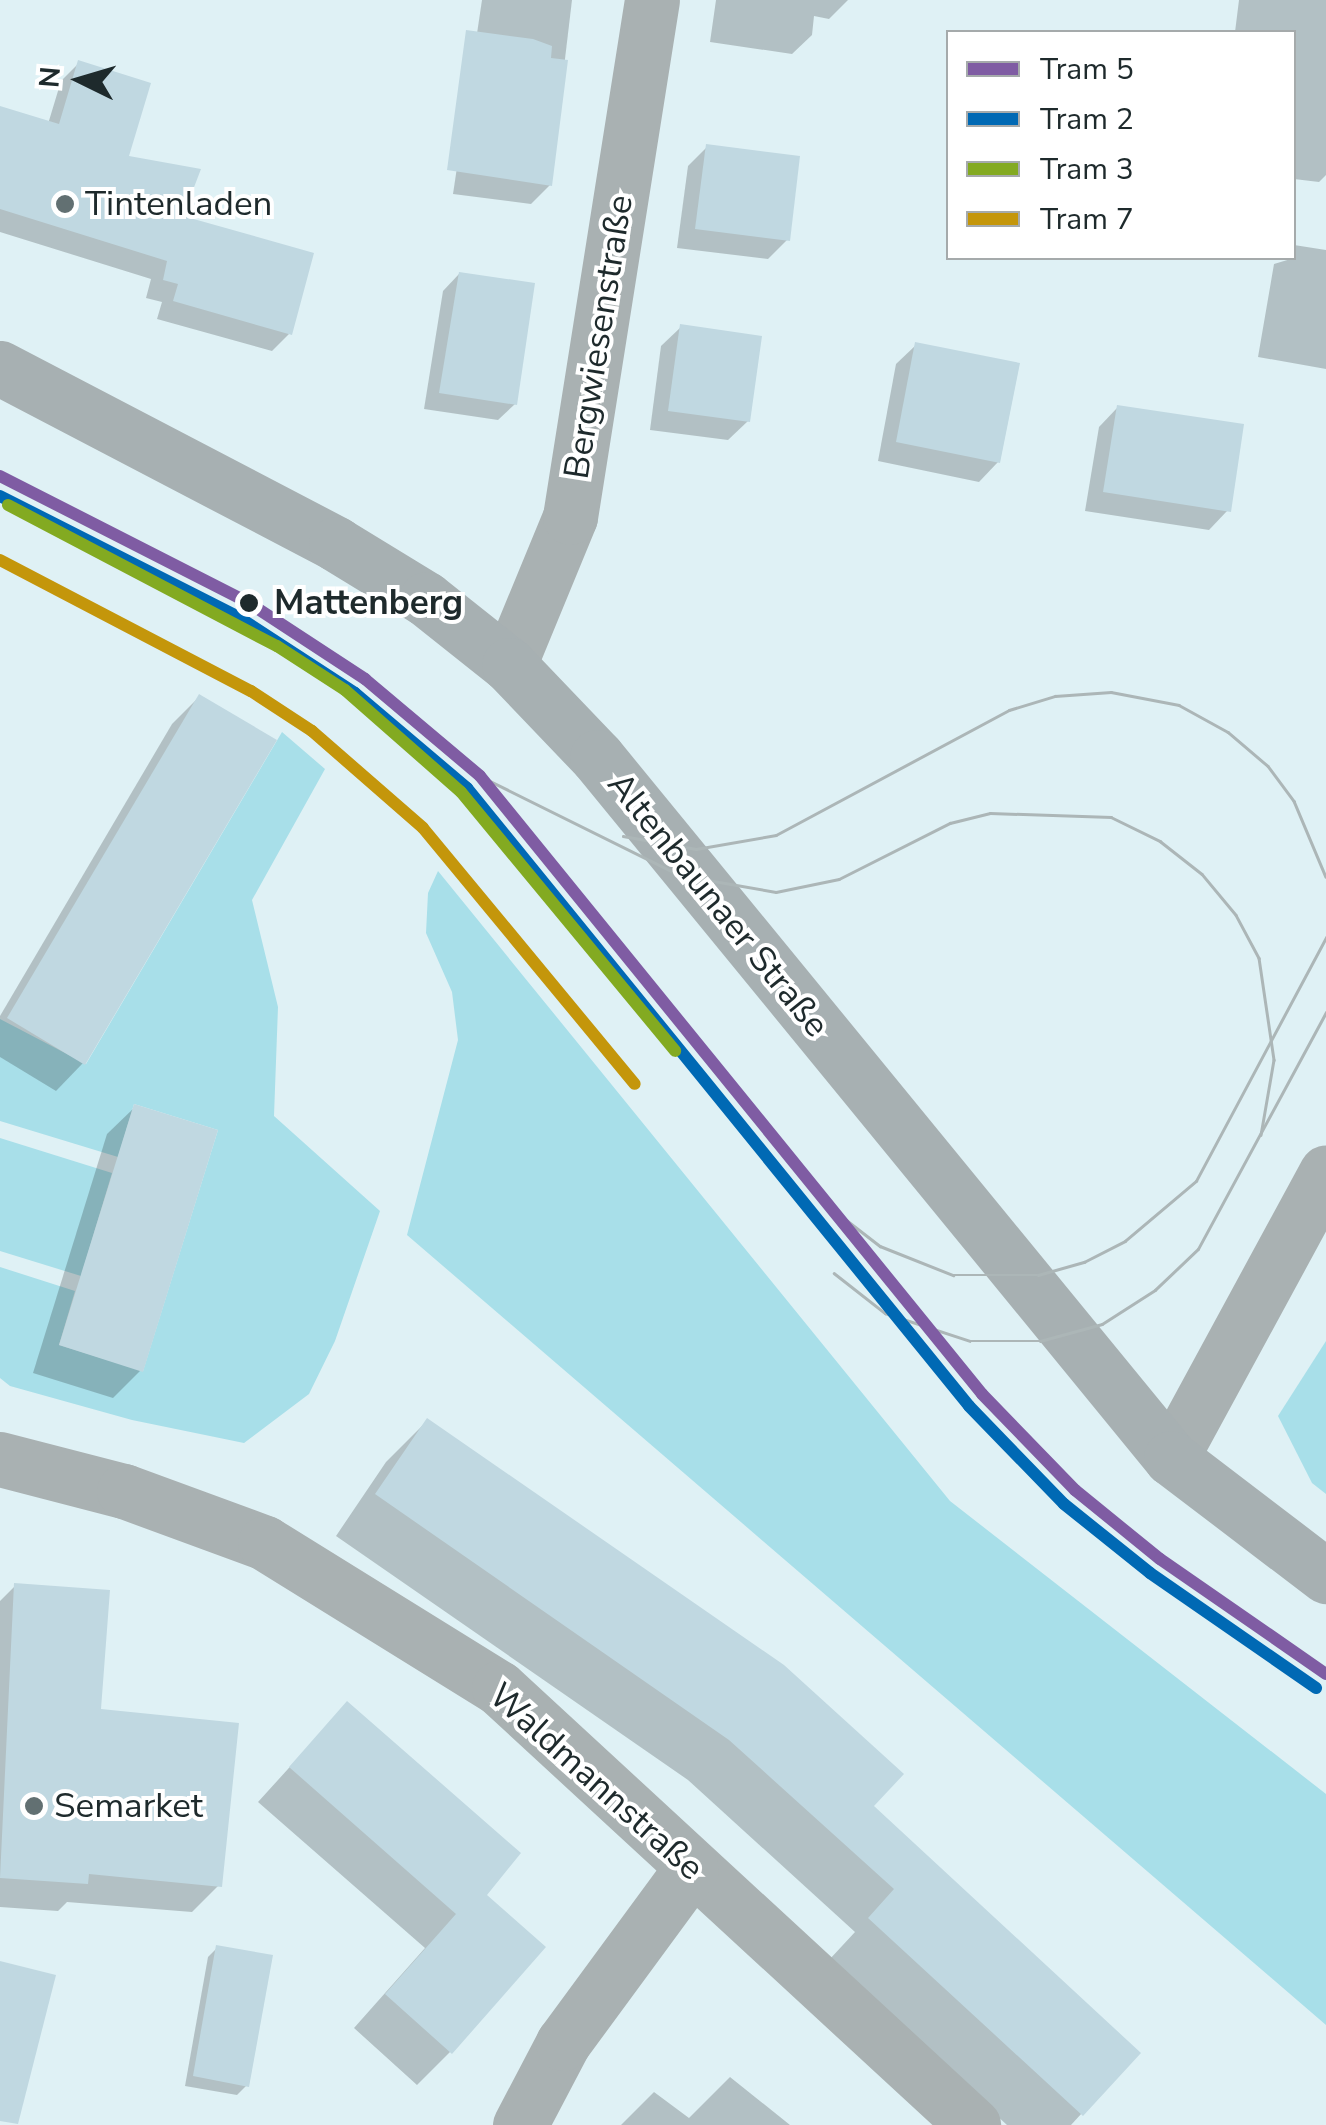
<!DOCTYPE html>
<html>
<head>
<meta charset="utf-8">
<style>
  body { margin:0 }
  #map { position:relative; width:1326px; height:2125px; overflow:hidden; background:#dff1f5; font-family:"Nunito Sans",sans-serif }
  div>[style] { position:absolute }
  .green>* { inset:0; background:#a8dfe9 }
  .shadow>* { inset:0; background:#0003 }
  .building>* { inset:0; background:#c0d8e1 }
  .street>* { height:55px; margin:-27.5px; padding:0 27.5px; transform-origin:27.5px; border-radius:27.5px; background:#a9b1b2 }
  .secondary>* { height:55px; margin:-27.5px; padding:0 27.5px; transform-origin:27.5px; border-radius:27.5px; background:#a7b0b2 }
  .tram>* { height:2.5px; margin:-1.25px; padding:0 1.25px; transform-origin:1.25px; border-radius:1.25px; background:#acb6b7 }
  .tram-1>* { height:12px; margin:-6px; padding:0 6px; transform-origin:6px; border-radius:6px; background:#7f5ca3 }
  .tram-2>* { height:12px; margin:-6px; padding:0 6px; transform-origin:6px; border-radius:6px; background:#0069b4 }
  .tram-3>* { height:12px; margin:-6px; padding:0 6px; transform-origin:6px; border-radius:6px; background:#83aa21 }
  .tram-4>* { height:12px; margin:-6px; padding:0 6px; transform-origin:6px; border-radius:6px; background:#c4960b }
  .dots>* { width:28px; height:28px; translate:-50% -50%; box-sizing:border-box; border:5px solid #fff; border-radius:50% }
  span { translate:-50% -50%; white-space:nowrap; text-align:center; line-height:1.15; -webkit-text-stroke:8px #fff; paint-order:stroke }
  .poi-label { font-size:35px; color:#1e2a2c }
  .left { translate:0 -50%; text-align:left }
  .street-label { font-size:35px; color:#1e2a2c }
  .stop-label { font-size:35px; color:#1e2a2c; font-weight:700 }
  .legend { position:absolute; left:946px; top:30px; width:350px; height:230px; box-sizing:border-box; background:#fff; border:2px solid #a5aaab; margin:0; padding:12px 18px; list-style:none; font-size:30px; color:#1e2a2c }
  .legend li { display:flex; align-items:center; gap:20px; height:50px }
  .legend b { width:50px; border:2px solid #a5aaab }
  .north { position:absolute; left:30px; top:30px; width:100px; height:100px; -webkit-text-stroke:8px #fff; paint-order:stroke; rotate:275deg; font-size:28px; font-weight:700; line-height:40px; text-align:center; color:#1e2a2c }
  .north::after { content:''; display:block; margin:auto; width:35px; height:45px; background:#1e2a2c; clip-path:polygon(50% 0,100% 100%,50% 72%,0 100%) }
</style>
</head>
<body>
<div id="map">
  <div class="green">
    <i style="clip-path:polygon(282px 732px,325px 769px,252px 900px,278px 1007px,274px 1116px,380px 1211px,335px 1341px,309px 1394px,244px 1443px,132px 1420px,10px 1386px,0 1378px,0 1267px,75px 1291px,59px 1345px,143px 1371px,218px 1130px,134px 1104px,118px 1157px,0 1121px,0 1019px,86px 1064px)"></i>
    <i style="clip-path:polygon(438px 871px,950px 1501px,1326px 1794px,1326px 2025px,407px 1235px,458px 1040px,452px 992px,426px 933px,428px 893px)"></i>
    <i style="clip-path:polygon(0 1138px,112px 1173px,81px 1276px,0 1251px)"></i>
    <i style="clip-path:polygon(1326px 1341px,1326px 1494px,1312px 1483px,1278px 1416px)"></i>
  </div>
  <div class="shadow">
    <i style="clip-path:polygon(482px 0,572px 0,550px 185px,531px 204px,453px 194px)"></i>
    <i style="clip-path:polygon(716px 0,848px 0,829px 19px,814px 16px,812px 35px,792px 54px,710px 42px)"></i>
    <i style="clip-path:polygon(1239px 0,1326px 0,1326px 175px,1319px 182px,1294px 179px,1294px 32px,1235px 32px)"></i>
    <i style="clip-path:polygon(79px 63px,126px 158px,290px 333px,272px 351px,157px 319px,162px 302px,146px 298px,151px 279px,0 232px,0 119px,48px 124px,61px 81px)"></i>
    <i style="clip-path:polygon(707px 147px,787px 240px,768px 259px,677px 248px,688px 166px)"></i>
    <i style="clip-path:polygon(1294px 245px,1326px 250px,1326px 369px,1258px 357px,1274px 264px,1294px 258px)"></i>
    <i style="clip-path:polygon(459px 274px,515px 404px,498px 420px,424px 409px,443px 291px)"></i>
    <i style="clip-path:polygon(681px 327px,748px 421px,728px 440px,650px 430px,661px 346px)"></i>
    <i style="clip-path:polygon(916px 345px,998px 462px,979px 482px,878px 461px,896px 364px)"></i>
    <i style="clip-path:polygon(1118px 407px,1228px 510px,1209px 530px,1085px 511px,1099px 427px)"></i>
    <i style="clip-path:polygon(199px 697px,83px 1063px,56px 1091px,0 1057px,0 1016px,172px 724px)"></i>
    <i style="clip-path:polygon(135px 1107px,140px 1371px,113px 1398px,33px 1373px,107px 1134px)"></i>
    <i style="clip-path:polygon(427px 1421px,871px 1806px,1137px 2053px,1071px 2125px,1007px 2125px,829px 1960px,855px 1932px,688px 1780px,336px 1536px,386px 1462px)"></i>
    <i style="clip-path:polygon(15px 1586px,220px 1884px,192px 1912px,67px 1902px,58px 1911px,0 1907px,0 1601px)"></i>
    <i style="clip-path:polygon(347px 1704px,483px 1895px,450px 2052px,417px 2085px,354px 2028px,425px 1948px,258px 1802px)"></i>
    <i style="clip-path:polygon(217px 1948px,246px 2086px,237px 2095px,185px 2086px,208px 1957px)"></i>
    <i style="clip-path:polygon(730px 2077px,790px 2125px,621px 2125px,654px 2092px,689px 2118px)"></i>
  </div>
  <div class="building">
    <i style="clip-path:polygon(466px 30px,533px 39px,552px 46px,551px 58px,568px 60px,552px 186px,447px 170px)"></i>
    <i style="clip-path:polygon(78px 60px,151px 83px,129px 156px,201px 169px,183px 216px,314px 253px,292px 335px,173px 301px,178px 284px,163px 280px,167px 261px,0 209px,0 106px,59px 124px)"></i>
    <i style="clip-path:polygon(706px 144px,800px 156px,790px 241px,695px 229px)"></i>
    <i style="clip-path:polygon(459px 272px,535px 283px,517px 405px,439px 393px)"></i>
    <i style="clip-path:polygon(680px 324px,762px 336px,750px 422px,668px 411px)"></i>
    <i style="clip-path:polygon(915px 342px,1020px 363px,1000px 463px,896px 442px)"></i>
    <i style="clip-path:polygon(1117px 405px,1244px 424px,1231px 512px,1103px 492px)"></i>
    <i style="clip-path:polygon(199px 694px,277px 740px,85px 1065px,7px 1018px)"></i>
    <i style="clip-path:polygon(134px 1104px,218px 1130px,143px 1372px,59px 1345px)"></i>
    <i style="clip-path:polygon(427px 1418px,784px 1665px,904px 1774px,874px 1806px,1141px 2053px,1083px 2116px,868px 1918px,894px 1889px,729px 1740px,375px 1494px)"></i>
    <i style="clip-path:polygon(14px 1583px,110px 1590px,101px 1709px,239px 1723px,222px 1887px,89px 1874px,88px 1884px,0 1878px)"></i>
    <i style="clip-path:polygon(347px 1701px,521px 1853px,487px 1895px,546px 1947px,452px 2054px,385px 1994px,456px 1914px,289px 1767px)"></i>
    <i style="clip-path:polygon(216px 1945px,273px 1955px,249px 2087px,193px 2076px)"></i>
    <i style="clip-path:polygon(0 1961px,56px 1975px,18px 2124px,0 2121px)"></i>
  </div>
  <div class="street">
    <i style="left:509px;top:665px;width:160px;rotate:-67.6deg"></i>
    <i style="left:570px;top:517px;width:523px;rotate:-80.99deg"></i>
    <i style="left:1171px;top:1458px;width:325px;rotate:-61.5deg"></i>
    <i style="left:0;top:1459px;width:128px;rotate:14.5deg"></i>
    <i style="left:124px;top:1491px;width:150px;rotate:20.2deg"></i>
    <i style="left:265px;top:1543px;width:275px;rotate:31.8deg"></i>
    <i style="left:499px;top:1688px;width:645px;rotate:42.67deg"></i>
    <i style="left:520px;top:2125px;width:93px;rotate:-62.3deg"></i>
    <i style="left:563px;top:2043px;width:216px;rotate:-53.7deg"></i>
  </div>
  <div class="secondary">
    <i style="left:0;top:368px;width:379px;rotate:27.6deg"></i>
    <i style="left:336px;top:544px;width:105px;rotate:31.4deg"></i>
    <i style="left:426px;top:599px;width:106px;rotate:38.5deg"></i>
    <i style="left:509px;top:665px;width:127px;rotate:46.3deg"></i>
    <i style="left:597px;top:757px;width:906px;rotate:50.69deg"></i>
    <i style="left:1171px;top:1458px;width:195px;rotate:37.3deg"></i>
  </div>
  <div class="tram">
    <i style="left:480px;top:776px;width:222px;rotate:26.4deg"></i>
    <i style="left:679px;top:875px;width:98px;rotate:9.9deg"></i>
    <i style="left:776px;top:892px;width:64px;rotate:-11.7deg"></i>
    <i style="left:839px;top:879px;width:124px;rotate:-26.8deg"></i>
    <i style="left:950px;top:823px;width:41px;rotate:-14deg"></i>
    <i style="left:990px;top:813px;width:121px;rotate:1.9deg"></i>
    <i style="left:1111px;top:817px;width:55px;rotate:26.1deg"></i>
    <i style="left:1160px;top:841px;width:53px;rotate:38.2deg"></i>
    <i style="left:1202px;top:874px;width:53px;rotate:50.3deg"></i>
    <i style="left:1236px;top:915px;width:49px;rotate:61.9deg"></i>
    <i style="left:1259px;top:958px;width:103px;rotate:81.6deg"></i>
    <i style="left:1274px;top:1060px;width:76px;rotate:99.8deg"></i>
    <i style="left:623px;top:836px;width:74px;rotate:10.1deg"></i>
    <i style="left:696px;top:849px;width:81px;rotate:-9.9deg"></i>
    <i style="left:776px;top:835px;width:264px;rotate:-28.2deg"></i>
    <i style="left:1009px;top:710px;width:48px;rotate:-16.9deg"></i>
    <i style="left:1055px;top:696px;width:56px;rotate:-4.1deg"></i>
    <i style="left:1111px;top:692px;width:69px;rotate:10.8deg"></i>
    <i style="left:1179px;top:705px;width:56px;rotate:28.9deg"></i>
    <i style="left:1228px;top:732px;width:52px;rotate:40.4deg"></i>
    <i style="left:1268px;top:766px;width:44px;rotate:53.4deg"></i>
    <i style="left:1294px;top:801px;width:82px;rotate:67.2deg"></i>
    <i style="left:831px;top:1208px;width:62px;rotate:37.8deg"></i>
    <i style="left:880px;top:1246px;width:79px;rotate:21.7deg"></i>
    <i style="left:953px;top:1275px;width:85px"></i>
    <i style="left:1038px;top:1275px;width:48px;rotate:-15.8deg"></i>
    <i style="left:1084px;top:1262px;width:46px;rotate:-27.1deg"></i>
    <i style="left:1125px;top:1241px;width:93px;rotate:-40.2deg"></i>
    <i style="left:1196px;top:1181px;width:276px;rotate:-61.9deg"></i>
    <i style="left:834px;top:1273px;width:65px;rotate:38.1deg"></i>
    <i style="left:885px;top:1313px;width:89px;rotate:18.2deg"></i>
    <i style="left:970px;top:1341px;width:70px"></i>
    <i style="left:1040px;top:1341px;width:64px;rotate:-15.3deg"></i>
    <i style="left:1102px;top:1324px;width:63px;rotate:-32.7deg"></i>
    <i style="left:1155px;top:1290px;width:59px;rotate:-43.6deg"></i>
    <i style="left:1198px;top:1249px;width:269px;rotate:-61.6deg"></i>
  </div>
  <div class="tram-1">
    <i style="left:0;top:476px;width:280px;rotate:27deg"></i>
    <i style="left:249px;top:603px;width:139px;rotate:33.2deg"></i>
    <i style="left:365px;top:679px;width:150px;rotate:40.1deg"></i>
    <i style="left:480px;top:776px;width:796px;rotate:50.91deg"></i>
    <i style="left:982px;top:1394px;width:134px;rotate:45.9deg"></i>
    <i style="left:1075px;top:1490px;width:109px;rotate:39.1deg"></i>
    <i style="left:1160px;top:1559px;width:202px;rotate:34.7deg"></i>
  </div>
  <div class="tram-2">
    <i style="left:0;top:496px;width:269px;rotate:26.9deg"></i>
    <i style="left:240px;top:618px;width:137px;rotate:33.1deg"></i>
    <i style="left:355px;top:693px;width:147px;rotate:40.3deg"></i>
    <i style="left:467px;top:788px;width:796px;rotate:50.91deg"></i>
    <i style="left:969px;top:1406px;width:136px;rotate:45.9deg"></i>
    <i style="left:1064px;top:1504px;width:110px;rotate:38.7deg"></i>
    <i style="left:1150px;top:1573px;width:202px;rotate:34.7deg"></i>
  </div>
  <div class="tram-3">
    <i style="left:8px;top:505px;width:304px;rotate:27.7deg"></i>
    <i style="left:277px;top:646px;width:81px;rotate:32.9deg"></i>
    <i style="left:345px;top:690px;width:154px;rotate:41.3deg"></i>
    <i style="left:461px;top:792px;width:336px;rotate:50.4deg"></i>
  </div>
  <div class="tram-4">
    <i style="left:0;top:560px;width:283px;rotate:27.6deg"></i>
    <i style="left:251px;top:691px;width:73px;rotate:33.3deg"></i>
    <i style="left:312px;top:731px;width:147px;rotate:41.1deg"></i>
    <i style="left:423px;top:828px;width:332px;rotate:50.4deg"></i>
  </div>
  <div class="dots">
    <i style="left:65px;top:204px;background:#627072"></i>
    <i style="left:249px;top:603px;background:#1e2a2c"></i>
    <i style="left:34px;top:1806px;background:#627072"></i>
  </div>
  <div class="poi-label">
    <span class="left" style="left:85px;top:204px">Tintenladen</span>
    <span class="left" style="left:54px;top:1806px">Semarket</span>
  </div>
  <div class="street-label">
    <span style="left:599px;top:337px;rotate:-81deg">Bergwiesenstraße</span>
    <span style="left:718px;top:905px;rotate:51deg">Altenbaunaer Straße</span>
    <span style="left:596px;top:1782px;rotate:42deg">Waldmannstraße</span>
  </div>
  <div class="stop-label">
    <span class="left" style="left:274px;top:603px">Mattenberg</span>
  </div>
  <ul class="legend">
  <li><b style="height:12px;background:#7f5ca3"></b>Tram 5</li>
  <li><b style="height:12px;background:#0069b4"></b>Tram 2</li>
  <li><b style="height:12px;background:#83aa21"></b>Tram 3</li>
  <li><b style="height:12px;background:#c4960b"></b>Tram 7</li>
  </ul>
  <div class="north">N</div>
</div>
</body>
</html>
